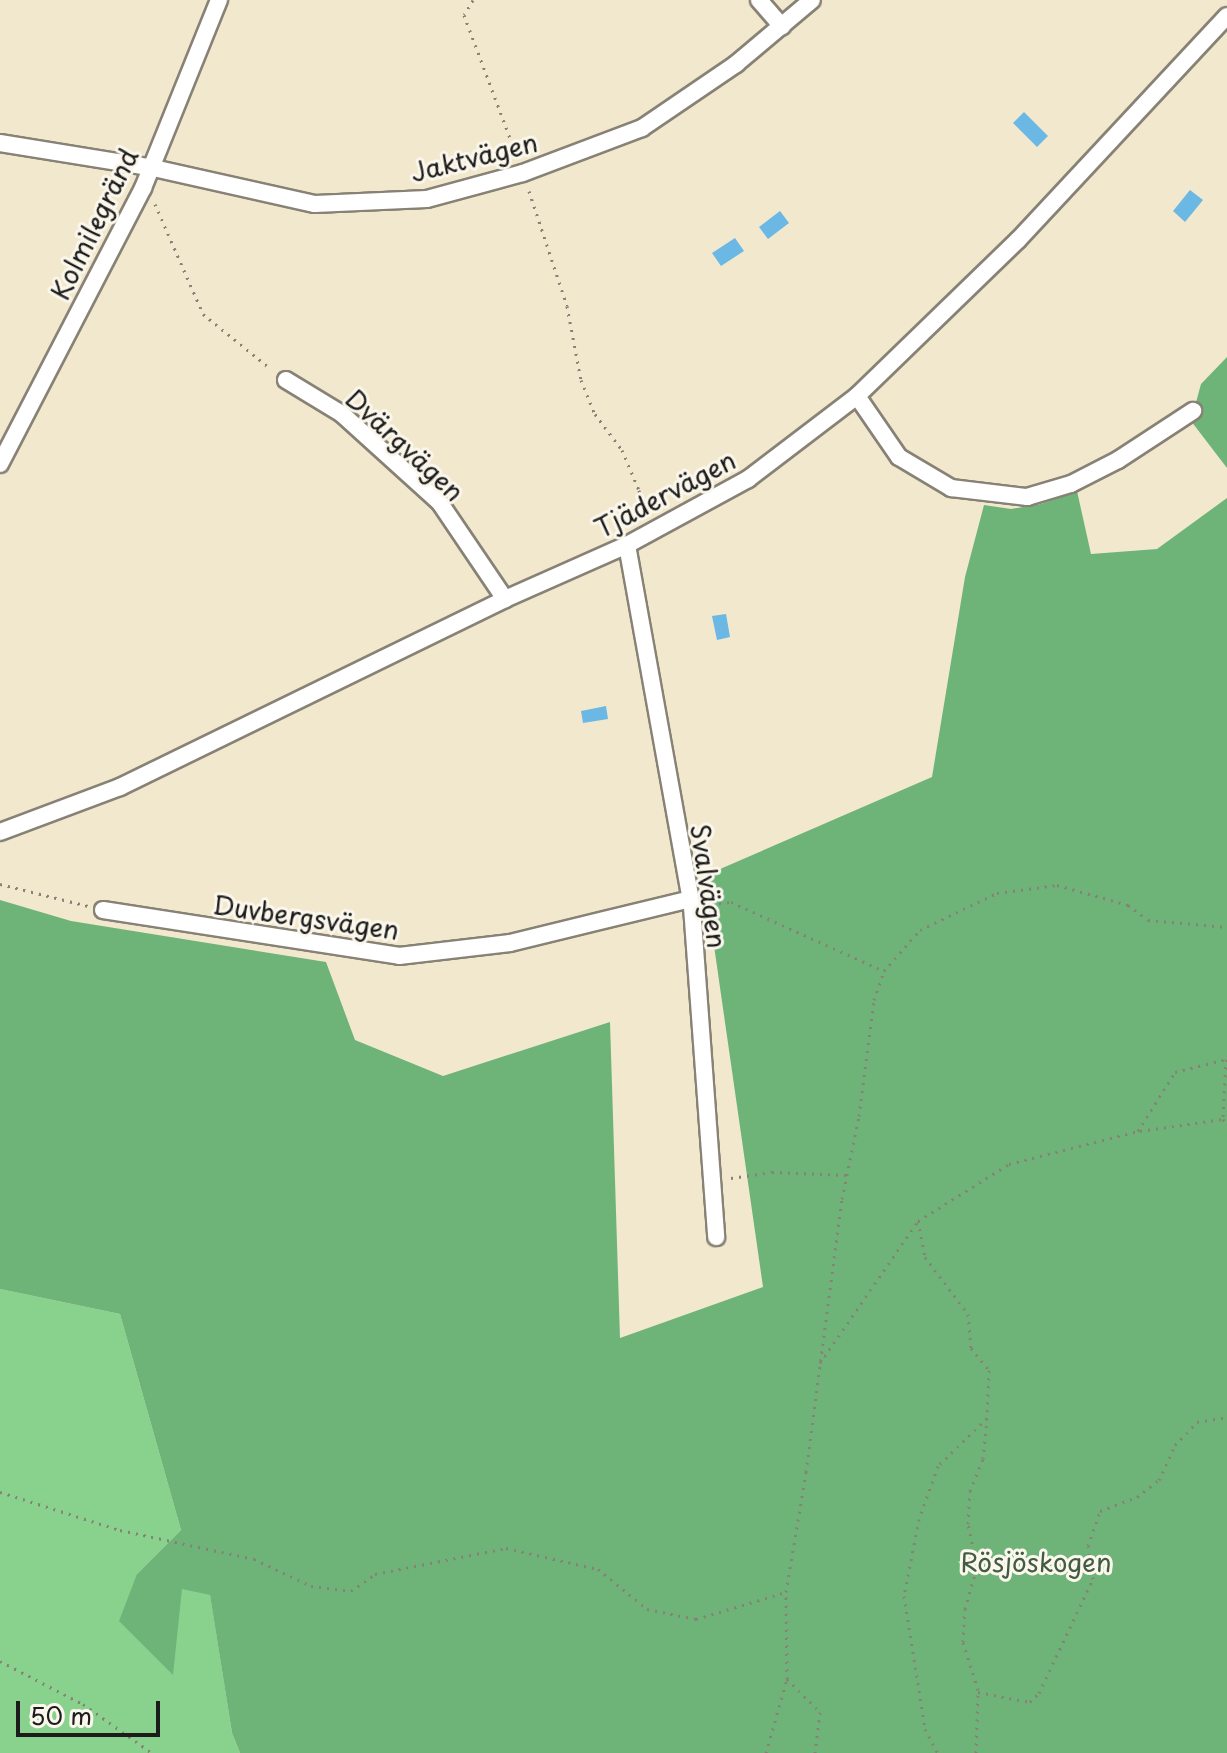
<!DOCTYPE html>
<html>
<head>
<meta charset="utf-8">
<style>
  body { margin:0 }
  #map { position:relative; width:1227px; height:1753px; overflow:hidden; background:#f2e8ce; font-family:"Playpen Sans",sans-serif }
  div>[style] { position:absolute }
  .green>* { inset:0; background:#88d28e }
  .forest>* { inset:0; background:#6eb479 }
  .water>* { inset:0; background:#6bb8e5 }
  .path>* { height:3px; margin-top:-1.5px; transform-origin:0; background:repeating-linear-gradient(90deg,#878275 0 2px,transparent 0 8px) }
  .roads { filter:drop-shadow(2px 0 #878275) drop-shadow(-2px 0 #878275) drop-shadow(0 2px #878275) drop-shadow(0 -2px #878275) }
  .minor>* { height:16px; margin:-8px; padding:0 8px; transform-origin:8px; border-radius:8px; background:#fff }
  span { translate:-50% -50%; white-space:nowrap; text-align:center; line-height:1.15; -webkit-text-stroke:6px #fbf7ec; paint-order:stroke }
  .street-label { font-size:26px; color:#1c1c1c }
  .park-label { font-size:26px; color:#425c44 }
  .scale { position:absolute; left:16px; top:1701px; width:144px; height:36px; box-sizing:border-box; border:4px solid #1c1c1c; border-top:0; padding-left:10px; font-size:24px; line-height:28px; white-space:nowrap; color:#1c1c1c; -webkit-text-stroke:6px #fbf7ec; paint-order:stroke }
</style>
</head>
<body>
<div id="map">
  <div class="green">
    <i style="clip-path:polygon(0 1289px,120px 1314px,181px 1530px,137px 1574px,210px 1594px,232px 1733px,240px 1753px,0 1753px)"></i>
  </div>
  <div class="forest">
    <i style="clip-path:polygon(1227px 357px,1227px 468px,1191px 421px,1201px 384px)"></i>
    <i style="clip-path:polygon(1077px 491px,1091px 554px,1157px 549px,1227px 498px,1227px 1753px,240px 1753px,232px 1733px,210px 1595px,182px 1589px,173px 1675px,119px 1621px,137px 1574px,181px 1530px,120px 1314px,0 1289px,0 900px,71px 921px,326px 962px,355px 1040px,443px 1076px,610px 1022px,620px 1338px,763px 1287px,704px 876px,932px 777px,965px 577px,984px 505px,1011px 509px,1041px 504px)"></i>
  </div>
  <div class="water">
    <i style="clip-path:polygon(1024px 112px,1048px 136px,1037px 147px,1013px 123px)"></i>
    <i style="clip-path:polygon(1190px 190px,1203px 200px,1185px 222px,1173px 211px)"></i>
    <i style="clip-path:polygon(780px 211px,789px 223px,768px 239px,759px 227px)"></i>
    <i style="clip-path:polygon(735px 238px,744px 251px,721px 266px,712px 253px)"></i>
    <i style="clip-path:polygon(726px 614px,730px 637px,717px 640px,712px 616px)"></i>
    <i style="clip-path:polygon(606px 706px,608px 719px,583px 723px,581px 711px)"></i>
  </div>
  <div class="path">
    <i style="left:473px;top:0;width:17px;rotate:121deg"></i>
    <i style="left:464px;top:15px;width:152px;rotate:69.5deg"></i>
    <i style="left:529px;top:191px;width:121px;rotate:71.7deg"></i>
    <i style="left:567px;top:306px;width:75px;rotate:79.3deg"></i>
    <i style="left:581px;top:380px;width:37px;rotate:68deg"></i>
    <i style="left:595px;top:414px;width:45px;rotate:53.1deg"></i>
    <i style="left:622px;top:450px;width:43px;rotate:67deg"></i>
    <i style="left:639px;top:490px;width:26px;rotate:79deg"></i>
    <i style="left:155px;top:204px;width:120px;rotate:66.4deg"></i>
    <i style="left:203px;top:314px;width:87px;rotate:39deg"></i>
    <i style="left:0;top:884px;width:91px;rotate:14deg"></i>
    <i style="left:711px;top:904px;width:20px;rotate:-6deg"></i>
    <i style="left:731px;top:902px;width:168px;rotate:24.3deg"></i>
    <i style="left:1226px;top:1059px;width:60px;rotate:92.9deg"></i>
    <i style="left:1223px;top:1119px;width:7px;rotate:56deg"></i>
    <i style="left:1140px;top:1131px;width:84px;rotate:-8.2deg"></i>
    <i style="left:731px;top:1178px;width:41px;rotate:-8.3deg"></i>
    <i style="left:772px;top:1172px;width:75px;rotate:2.3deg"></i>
    <i style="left:918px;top:1221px;width:37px;rotate:79deg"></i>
    <i style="left:925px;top:1257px;width:71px;rotate:53deg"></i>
    <i style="left:968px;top:1314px;width:34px;rotate:85deg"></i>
    <i style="left:971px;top:1348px;width:28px;rotate:51deg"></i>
    <i style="left:989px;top:1370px;width:48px;rotate:92.4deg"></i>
    <i style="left:987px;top:1418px;width:69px;rotate:135.6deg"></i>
    <i style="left:938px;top:1466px;width:56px;rotate:109.7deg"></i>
    <i style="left:919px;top:1519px;width:78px;rotate:101deg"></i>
    <i style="left:904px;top:1596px;width:135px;rotate:81deg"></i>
    <i style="left:925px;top:1729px;width:27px;rotate:62deg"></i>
    <i style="left:820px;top:1363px;width:173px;rotate:-55.4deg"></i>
    <i style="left:918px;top:1221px;width:107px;rotate:-32.1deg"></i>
    <i style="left:1009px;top:1164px;width:133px;rotate:-14.3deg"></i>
    <i style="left:1138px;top:1131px;width:70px;rotate:-57.9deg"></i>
    <i style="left:1175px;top:1072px;width:54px;rotate:-14deg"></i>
    <i style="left:0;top:1492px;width:126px;rotate:17.6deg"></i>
    <i style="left:120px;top:1530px;width:137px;rotate:12.2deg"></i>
    <i style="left:254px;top:1559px;width:63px;rotate:25.3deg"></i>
    <i style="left:311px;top:1586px;width:40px;rotate:7.1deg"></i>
    <i style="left:351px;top:1591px;width:29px;rotate:-35deg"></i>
    <i style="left:375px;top:1574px;width:134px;rotate:-11.2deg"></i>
    <i style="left:506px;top:1548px;width:94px;rotate:12.9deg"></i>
    <i style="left:598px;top:1569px;width:63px;rotate:39.2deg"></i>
    <i style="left:647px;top:1609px;width:50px;rotate:11.5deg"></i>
    <i style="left:696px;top:1619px;width:94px;rotate:-16.7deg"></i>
    <i style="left:0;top:1661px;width:93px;rotate:27.4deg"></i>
    <i style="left:83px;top:1704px;width:85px;rotate:35.4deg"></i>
    <i style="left:787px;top:1679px;width:47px;rotate:45deg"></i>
    <i style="left:820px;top:1712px;width:41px;rotate:97deg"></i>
    <i style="left:978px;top:1690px;width:50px;rotate:-107.4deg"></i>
    <i style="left:963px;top:1642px;width:33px;rotate:-87deg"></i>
    <i style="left:965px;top:1609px;width:44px;rotate:-74.1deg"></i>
    <i style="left:977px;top:1567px;width:44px;rotate:-101.8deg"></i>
    <i style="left:968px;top:1524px;width:33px;rotate:-87deg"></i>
    <i style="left:970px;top:1491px;width:35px;rotate:-68deg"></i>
    <i style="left:983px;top:1459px;width:41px;rotate:-84.4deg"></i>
    <i style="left:766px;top:1753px;width:77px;rotate:-74.2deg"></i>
    <i style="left:787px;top:1679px;width:87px;rotate:-90.7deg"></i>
    <i style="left:786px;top:1592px;width:122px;rotate:-80.5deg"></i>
    <i style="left:806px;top:1472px;width:275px;rotate:-82.5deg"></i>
    <i style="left:842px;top:1199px;width:85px;rotate:-78.4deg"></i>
    <i style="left:859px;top:1116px;width:117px;rotate:-82.6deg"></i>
    <i style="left:874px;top:1000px;width:31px;rotate:-71deg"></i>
    <i style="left:884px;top:971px;width:55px;rotate:-48.7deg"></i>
    <i style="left:920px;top:930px;width:85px;rotate:-25.7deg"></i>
    <i style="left:997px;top:893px;width:61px;rotate:-7.6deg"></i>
    <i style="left:1057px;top:885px;width:74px;rotate:15.7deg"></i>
    <i style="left:1128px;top:905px;width:25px;rotate:37deg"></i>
    <i style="left:1148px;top:920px;width:79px;rotate:5.1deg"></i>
    <i style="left:976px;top:1753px;width:61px;rotate:-88.1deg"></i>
    <i style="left:978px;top:1692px;width:53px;rotate:10.9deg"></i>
    <i style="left:1030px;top:1702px;width:13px;rotate:-45deg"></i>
    <i style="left:1039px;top:1693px;width:126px;rotate:-64.7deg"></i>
    <i style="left:1093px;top:1579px;width:33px;rotate:-99deg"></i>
    <i style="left:1088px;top:1546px;width:37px;rotate:-71deg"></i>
    <i style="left:1100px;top:1511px;width:40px;rotate:-21deg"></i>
    <i style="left:1137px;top:1497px;width:28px;rotate:-38deg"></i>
    <i style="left:1159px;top:1480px;width:38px;rotate:-65deg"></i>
    <i style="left:1175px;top:1445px;width:32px;rotate:-46deg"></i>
    <i style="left:1197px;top:1422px;width:30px;rotate:-9deg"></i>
  </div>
  <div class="roads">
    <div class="minor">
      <i style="left:759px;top:0;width:35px;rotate:49deg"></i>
      <i style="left:0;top:143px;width:151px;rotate:9.2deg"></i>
      <i style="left:149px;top:167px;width:170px;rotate:12.6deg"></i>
      <i style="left:315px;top:204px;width:112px;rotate:-2.6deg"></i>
      <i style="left:427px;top:199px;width:99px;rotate:-15.2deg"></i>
      <i style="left:523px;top:173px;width:127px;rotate:-20.7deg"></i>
      <i style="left:642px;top:128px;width:114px;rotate:-34.2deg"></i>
      <i style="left:736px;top:64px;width:99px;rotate:-40.1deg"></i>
      <i style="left:286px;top:380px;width:66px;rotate:31.3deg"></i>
      <i style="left:342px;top:414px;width:132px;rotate:42.2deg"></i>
      <i style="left:440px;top:503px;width:116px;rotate:55.9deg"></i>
      <i style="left:857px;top:396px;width:74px;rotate:55.5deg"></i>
      <i style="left:899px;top:457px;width:61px;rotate:30.8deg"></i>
      <i style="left:951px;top:488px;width:77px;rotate:6.8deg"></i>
      <i style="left:1027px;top:497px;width:46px;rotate:-16.5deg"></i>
      <i style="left:1071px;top:484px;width:53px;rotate:-27.1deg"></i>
      <i style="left:1118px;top:460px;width:90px;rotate:-33.2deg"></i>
      <i style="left:0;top:464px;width:311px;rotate:-62.6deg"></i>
      <i style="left:143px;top:188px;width:203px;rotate:-68deg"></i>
      <i style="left:627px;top:545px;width:368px;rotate:79.8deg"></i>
      <i style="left:692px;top:907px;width:331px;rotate:85.8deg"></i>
      <i style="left:0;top:832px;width:128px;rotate:-20.6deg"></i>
      <i style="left:120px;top:787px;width:428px;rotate:-26deg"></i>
      <i style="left:505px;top:599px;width:133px;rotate:-23.9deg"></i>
      <i style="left:627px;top:545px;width:138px;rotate:-28.6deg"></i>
      <i style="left:748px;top:479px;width:137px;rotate:-37.3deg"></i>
      <i style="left:857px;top:396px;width:224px;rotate:-44.1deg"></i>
      <i style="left:1018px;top:240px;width:306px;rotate:-47deg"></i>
      <i style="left:103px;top:910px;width:300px;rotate:8.8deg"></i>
      <i style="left:399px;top:956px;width:112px;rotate:-6.7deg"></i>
      <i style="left:510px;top:943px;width:185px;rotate:-13.7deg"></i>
    </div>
  </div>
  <div class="street-label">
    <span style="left:474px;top:157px;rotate:-14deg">Jaktvägen</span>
    <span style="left:94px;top:224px;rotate:-64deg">Kolmilegränd</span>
    <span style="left:405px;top:445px;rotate:43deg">Dvärgvägen</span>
    <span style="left:665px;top:494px;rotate:-28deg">Tjädervägen</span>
    <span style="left:709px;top:886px;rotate:82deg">Svalvägen</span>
    <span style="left:306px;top:917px;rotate:8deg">Duvbergsvägen</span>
  </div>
  <div class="park-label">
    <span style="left:1036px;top:1562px">Rösjöskogen</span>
  </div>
  <div class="scale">50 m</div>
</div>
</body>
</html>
